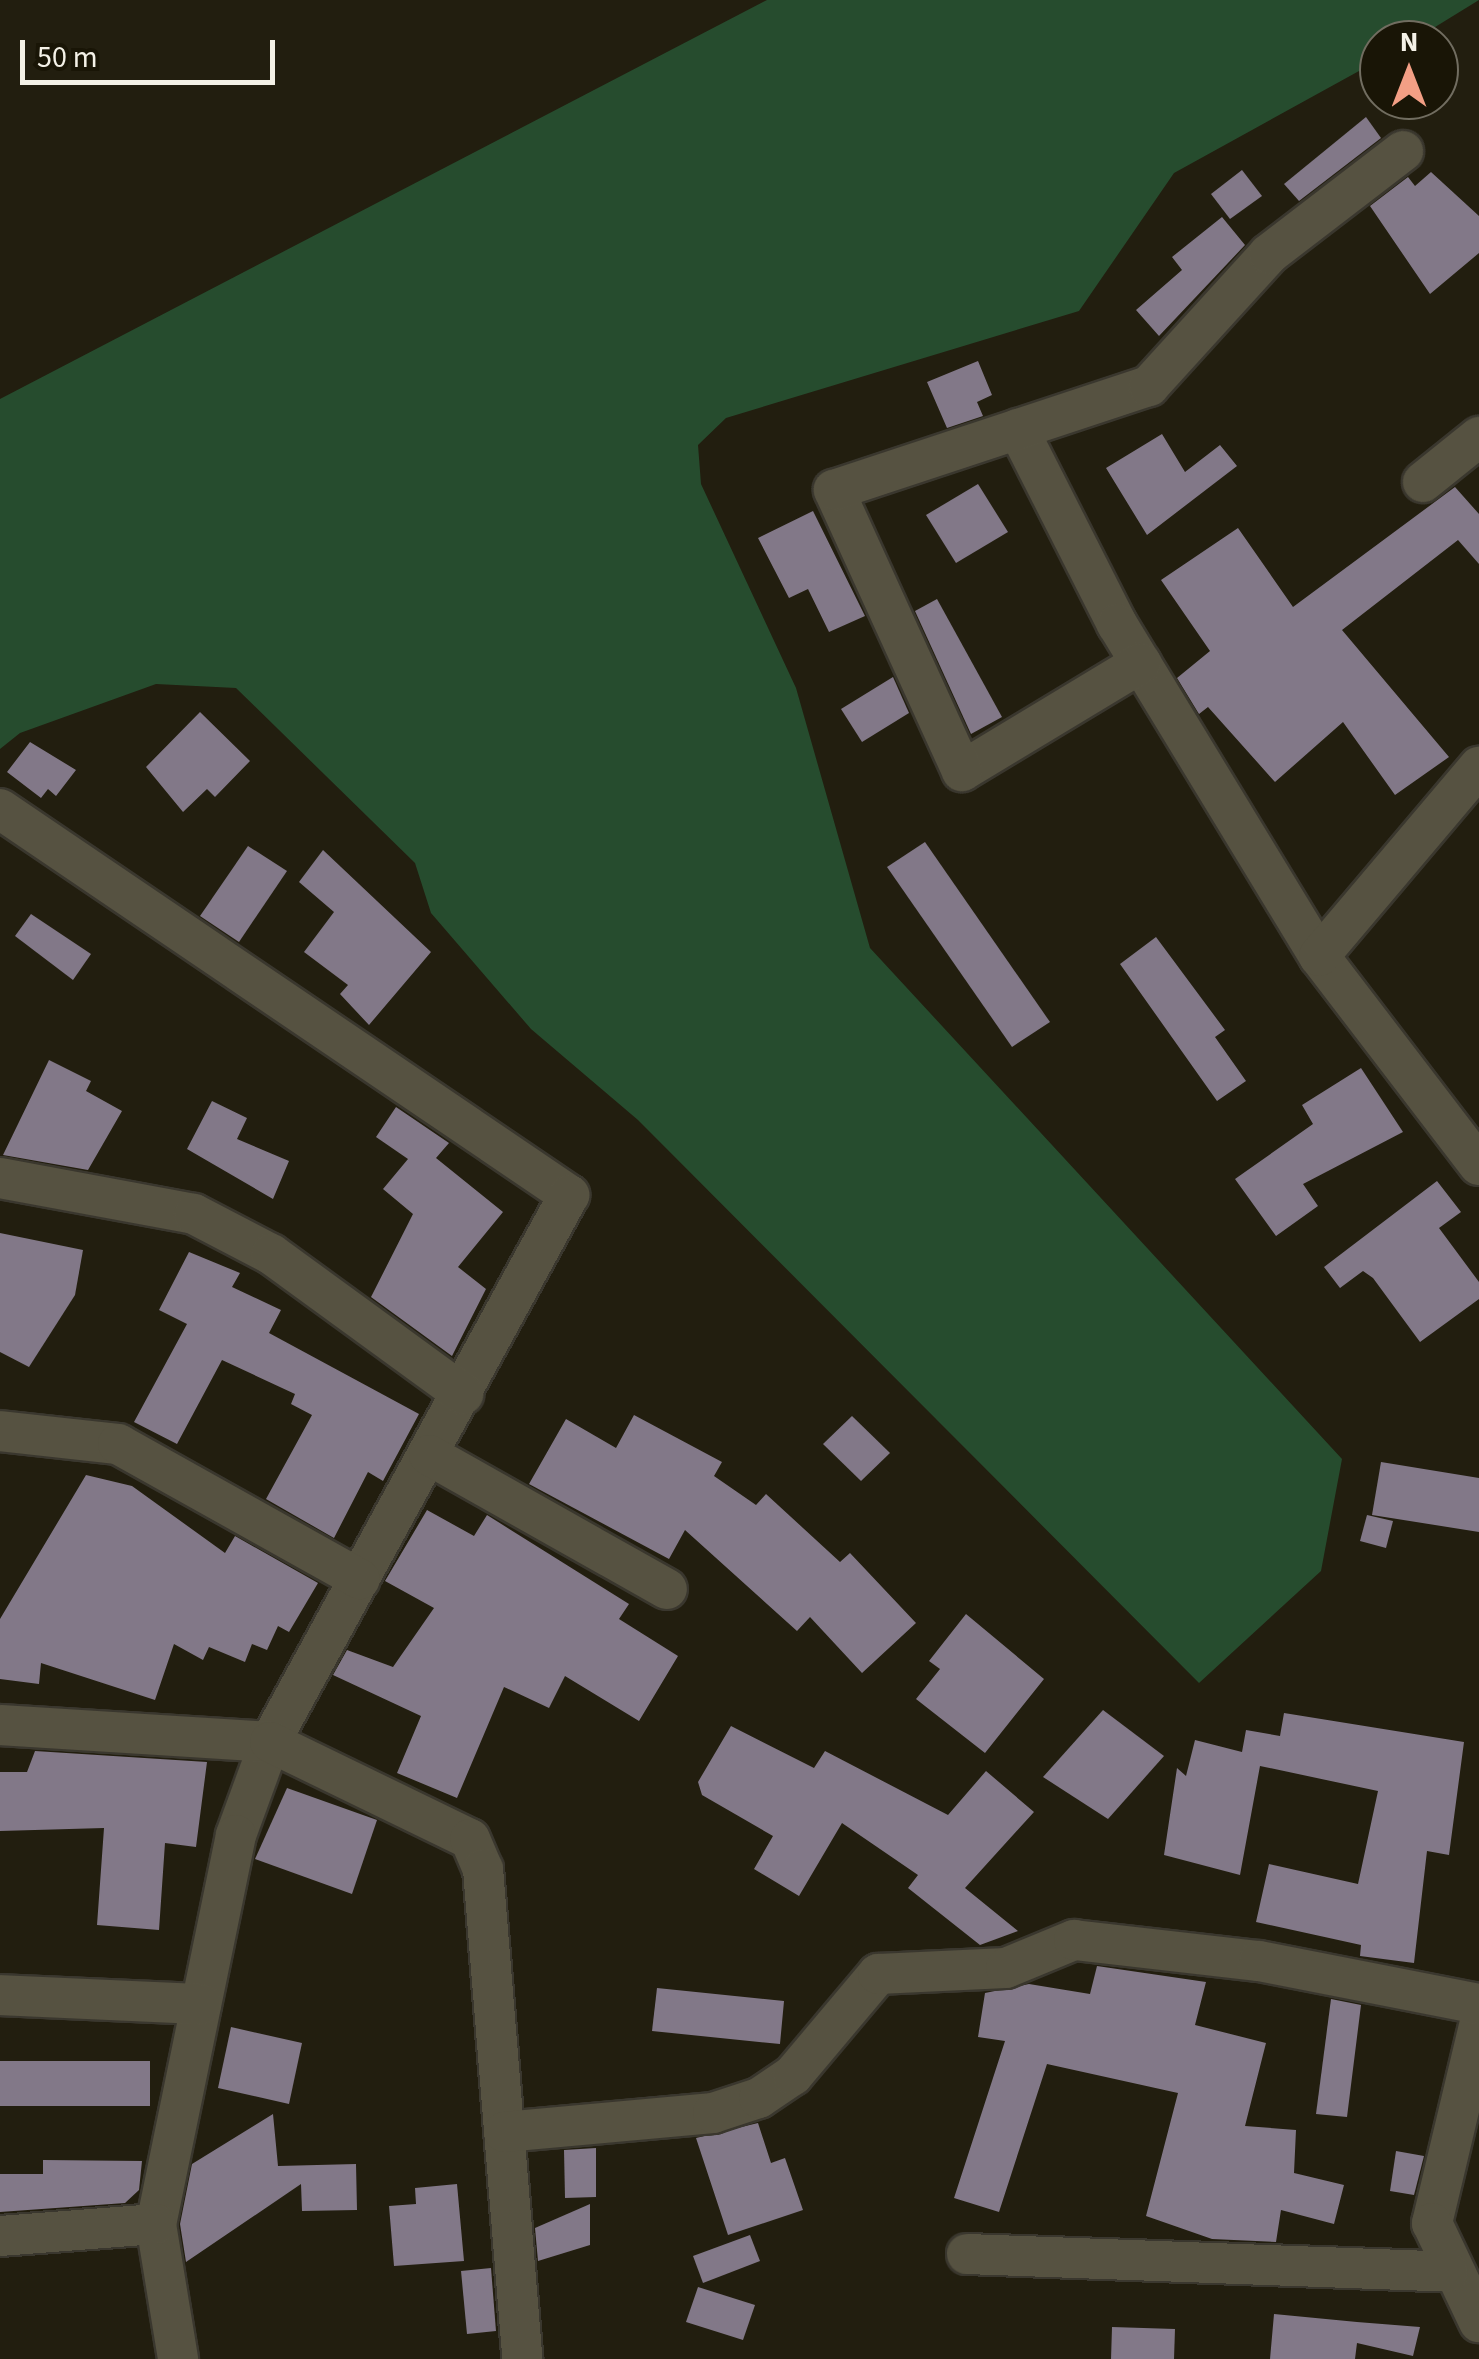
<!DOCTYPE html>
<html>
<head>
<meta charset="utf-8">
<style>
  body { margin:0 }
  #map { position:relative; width:1479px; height:2359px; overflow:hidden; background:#221e0f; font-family:"Source Sans 3",sans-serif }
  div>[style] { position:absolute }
  .green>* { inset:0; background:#264c2e }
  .building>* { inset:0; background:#827888 }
  .roads { filter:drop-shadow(2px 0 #3a372e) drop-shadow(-2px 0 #3a372e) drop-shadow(0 2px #3a372e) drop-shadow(0 -2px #3a372e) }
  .minor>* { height:40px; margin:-20px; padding:0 20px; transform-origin:20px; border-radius:20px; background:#565241 }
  span { translate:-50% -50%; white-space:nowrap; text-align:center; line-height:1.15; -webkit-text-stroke:8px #191506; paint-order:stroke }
  .north { position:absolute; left:1359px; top:20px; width:100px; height:100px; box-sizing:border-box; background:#191506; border:2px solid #716d60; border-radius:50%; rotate:0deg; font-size:28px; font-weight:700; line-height:40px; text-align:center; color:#f4f1e7 }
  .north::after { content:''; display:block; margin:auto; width:35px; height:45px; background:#f39f85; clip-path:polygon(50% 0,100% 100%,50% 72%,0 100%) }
  .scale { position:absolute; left:20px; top:40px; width:255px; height:45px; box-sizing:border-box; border:5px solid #f4f1e7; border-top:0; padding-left:12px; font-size:30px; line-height:35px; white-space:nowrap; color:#f4f1e7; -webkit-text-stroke:8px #191506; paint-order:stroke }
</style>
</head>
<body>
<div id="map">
  <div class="green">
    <i style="clip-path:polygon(767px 0,1479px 0,1414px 40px,1379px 40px,1379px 60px,1174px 173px,1079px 311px,726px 418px,698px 445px,701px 484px,796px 688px,870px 948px,1342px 1459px,1321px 1571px,1199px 1683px,638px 1120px,531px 1029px,431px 913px,415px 863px,236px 688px,156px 684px,20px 733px,0 749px,0 399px)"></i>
  </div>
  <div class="building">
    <i style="clip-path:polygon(1366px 117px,1381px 138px,1299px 201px,1284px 184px)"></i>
    <i style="clip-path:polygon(1242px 170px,1262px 196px,1230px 219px,1211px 194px)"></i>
    <i style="clip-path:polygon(1431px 172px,1479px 216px,1479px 253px,1430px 294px,1370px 206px,1408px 177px,1415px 186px)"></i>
    <i style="clip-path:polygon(1222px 217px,1245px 245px,1159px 336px,1136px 310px,1182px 270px,1172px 257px)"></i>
    <i style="clip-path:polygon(978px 361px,992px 395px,977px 402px,983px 416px,947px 428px,927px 382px)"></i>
    <i style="clip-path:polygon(1162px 434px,1185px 472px,1220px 445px,1237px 466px,1147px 535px,1106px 468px)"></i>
    <i style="clip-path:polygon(978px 484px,1008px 532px,956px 563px,926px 515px)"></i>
    <i style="clip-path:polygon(1455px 487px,1479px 514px,1479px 564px,1458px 540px,1342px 630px,1449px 757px,1395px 795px,1343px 722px,1275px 782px,1208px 707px,1199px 714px,1177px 678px,1210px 651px,1161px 580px,1238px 528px,1293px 607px)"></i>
    <i style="clip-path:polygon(813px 511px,865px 616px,829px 632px,808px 589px,789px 598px,758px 538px)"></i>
    <i style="clip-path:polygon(937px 599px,1002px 717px,971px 734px,915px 611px)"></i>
    <i style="clip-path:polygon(893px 677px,909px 713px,862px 742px,841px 709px)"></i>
    <i style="clip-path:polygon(200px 712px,250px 761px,215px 797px,207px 789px,183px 812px,146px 767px)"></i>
    <i style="clip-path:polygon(30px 742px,76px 770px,56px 796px,48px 789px,41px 798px,7px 772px)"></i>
    <i style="clip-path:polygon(925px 842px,1050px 1022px,1012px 1047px,887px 867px)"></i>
    <i style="clip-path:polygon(248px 846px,287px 871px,239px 942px,200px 916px)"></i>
    <i style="clip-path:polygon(323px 850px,431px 952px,369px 1025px,340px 994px,348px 985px,304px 952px,334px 912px,299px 882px)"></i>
    <i style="clip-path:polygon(31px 914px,91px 954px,73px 980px,15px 936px)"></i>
    <i style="clip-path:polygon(1156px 937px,1225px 1030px,1215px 1037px,1246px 1081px,1217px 1101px,1120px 964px)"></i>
    <i style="clip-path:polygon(49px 1060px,91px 1081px,86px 1091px,122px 1111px,88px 1170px,3px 1155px)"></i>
    <i style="clip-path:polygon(1361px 1068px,1403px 1132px,1303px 1184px,1318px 1206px,1276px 1236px,1235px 1179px,1313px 1124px,1302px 1105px)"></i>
    <i style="clip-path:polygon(212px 1101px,247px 1118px,237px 1139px,289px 1161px,273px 1199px,187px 1149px)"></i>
    <i style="clip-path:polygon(396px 1107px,449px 1143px,436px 1158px,503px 1212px,458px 1267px,486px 1289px,452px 1356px,371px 1297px,413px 1214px,383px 1189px,408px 1159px,376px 1137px)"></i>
    <i style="clip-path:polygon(1437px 1181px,1461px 1212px,1439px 1228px,1479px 1282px,1479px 1299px,1420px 1342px,1373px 1278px,1363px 1271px,1340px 1288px,1324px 1267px)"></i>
    <i style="clip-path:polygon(0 1233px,83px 1250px,75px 1295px,29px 1367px,0 1352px)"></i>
    <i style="clip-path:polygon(189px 1252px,240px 1273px,232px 1287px,281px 1310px,269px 1333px,419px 1414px,383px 1481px,368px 1472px,334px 1538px,266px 1499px,312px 1415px,291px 1404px,295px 1394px,222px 1360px,177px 1444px,134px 1422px,187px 1324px,159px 1310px)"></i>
    <i style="clip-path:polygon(634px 1415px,722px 1462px,714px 1476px,756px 1505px,766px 1494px,840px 1562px,850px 1553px,916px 1623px,862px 1673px,810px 1617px,797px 1631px,685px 1530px,669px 1559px,529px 1484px,566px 1419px,616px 1448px)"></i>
    <i style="clip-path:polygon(852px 1416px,890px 1453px,861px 1481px,823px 1444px)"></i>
    <i style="clip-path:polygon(1381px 1462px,1479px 1478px,1479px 1532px,1372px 1515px)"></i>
    <i style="clip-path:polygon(86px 1475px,132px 1486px,225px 1553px,235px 1536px,318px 1583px,289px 1632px,278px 1626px,267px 1650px,252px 1644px,245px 1662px,209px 1647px,203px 1660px,174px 1644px,155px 1700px,41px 1663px,39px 1684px,0 1679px,0 1619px)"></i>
    <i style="clip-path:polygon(427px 1510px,474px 1536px,487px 1515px,629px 1604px,619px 1619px,678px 1656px,639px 1721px,565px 1676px,549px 1708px,504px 1687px,457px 1798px,397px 1773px,421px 1716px,333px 1675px,347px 1650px,393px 1667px,434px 1608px,385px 1581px)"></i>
    <i style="clip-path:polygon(1367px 1515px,1393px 1521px,1386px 1548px,1360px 1541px)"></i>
    <i style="clip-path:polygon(966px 1614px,1044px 1679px,985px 1753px,916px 1699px,940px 1669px,929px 1661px)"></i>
    <i style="clip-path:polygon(1103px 1710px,1164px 1756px,1108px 1819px,1043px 1777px)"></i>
    <i style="clip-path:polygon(1284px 1713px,1464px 1742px,1449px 1855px,1427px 1851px,1414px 1963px,1360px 1956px,1361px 1945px,1256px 1922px,1269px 1864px,1358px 1884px,1378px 1791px,1260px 1766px,1240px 1875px,1164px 1855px,1177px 1768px,1186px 1776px,1195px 1740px,1242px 1752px,1246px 1730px,1280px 1736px)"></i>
    <i style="clip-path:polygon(731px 1726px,814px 1768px,825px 1751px,948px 1815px,986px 1771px,1034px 1812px,965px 1888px,1018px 1931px,980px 1945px,908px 1888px,918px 1875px,842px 1823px,799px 1896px,754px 1869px,773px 1836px,702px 1795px,698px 1782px)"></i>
    <i style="clip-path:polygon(35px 1751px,207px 1762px,196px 1847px,165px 1843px,159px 1930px,97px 1925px,104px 1828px,0 1831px,0 1772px,27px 1772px)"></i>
    <i style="clip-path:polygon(287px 1788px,377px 1820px,352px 1894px,255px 1859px)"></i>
    <i style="clip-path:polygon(1097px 1966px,1206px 1982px,1195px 2025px,1266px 2043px,1245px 2126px,1296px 2130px,1294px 2173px,1344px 2185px,1334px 2224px,1281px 2210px,1276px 2242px,1212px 2239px,1146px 2216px,1178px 2093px,1047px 2064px,999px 2212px,954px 2198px,1005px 2041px,978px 2037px,985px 1993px,1029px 1984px,1090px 1994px)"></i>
    <i style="clip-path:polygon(657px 1988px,784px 2001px,780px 2044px,652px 2031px)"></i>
    <i style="clip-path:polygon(1331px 1999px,1361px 2005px,1347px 2117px,1316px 2114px)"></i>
    <i style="clip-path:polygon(231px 2027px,302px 2043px,289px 2104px,218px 2088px)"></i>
    <i style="clip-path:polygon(0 2061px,150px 2061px,150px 2106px,0 2106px)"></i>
    <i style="clip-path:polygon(273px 2114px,278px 2166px,356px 2164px,357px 2210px,302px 2211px,301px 2184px,186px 2262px,180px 2224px,192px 2164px)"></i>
    <i style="clip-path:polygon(758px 2123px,771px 2163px,785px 2158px,803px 2210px,728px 2235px,696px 2138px)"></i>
    <i style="clip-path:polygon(596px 2148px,596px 2197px,565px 2198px,564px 2150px)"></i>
    <i style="clip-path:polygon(1396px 2151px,1424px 2156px,1414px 2195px,1390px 2191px)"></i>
    <i style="clip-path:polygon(43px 2160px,142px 2161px,139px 2190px,125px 2203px,0 2212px,0 2174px,43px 2174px)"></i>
    <i style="clip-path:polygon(457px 2184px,464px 2261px,394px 2266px,389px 2206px,416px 2204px,415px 2188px)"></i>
    <i style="clip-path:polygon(590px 2204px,590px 2245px,538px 2261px,535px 2228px)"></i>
    <i style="clip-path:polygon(750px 2235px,760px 2261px,703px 2283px,693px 2256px)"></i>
    <i style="clip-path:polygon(491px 2268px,496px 2331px,467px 2334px,461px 2271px)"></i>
    <i style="clip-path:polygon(698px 2287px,755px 2305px,743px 2340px,686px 2322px)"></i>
    <i style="clip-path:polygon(1274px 2314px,1357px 2322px,1420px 2327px,1413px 2356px,1357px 2343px,1355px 2359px,1270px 2359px)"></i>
    <i style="clip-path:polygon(1112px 2327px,1175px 2329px,1174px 2359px,1111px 2359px)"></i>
  </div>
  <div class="roads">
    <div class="minor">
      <i style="left:1018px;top:429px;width:219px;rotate:63.1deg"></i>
      <i style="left:1117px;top:624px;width:389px;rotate:58.7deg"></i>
      <i style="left:1319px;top:956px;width:263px;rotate:52.6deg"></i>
      <i style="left:1423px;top:482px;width:72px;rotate:-38.8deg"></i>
      <i style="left:1141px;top:663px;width:209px;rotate:148.9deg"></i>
      <i style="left:962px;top:771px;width:309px;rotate:-114.5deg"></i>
      <i style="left:834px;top:490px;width:332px;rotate:-18.3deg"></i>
      <i style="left:1149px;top:386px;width:178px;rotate:-47.7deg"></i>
      <i style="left:1269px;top:254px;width:169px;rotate:-37.5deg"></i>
      <i style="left:0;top:809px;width:688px;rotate:34.15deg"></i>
      <i style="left:569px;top:1195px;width:623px;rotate:118.66deg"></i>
      <i style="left:270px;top:1742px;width:99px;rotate:110.1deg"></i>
      <i style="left:236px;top:1835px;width:397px;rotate:101.6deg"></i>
      <i style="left:156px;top:2224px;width:137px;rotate:80.7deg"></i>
      <i style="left:1319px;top:956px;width:248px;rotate:-49.8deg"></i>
      <i style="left:0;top:1178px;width:197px;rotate:10.5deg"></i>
      <i style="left:194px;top:1214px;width:87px;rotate:27.5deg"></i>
      <i style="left:271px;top:1254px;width:238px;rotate:36.1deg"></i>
      <i style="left:0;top:1431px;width:119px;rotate:6.3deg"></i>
      <i style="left:118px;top:1444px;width:277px;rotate:29.2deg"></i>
      <i style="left:429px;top:1455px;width:273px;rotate:29.4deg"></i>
      <i style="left:0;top:1725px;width:271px;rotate:3.6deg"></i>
      <i style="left:270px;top:1742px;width:222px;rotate:25.9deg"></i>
      <i style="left:470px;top:1839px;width:33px;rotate:67deg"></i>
      <i style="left:483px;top:1869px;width:492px;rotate:85.4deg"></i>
      <i style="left:0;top:1995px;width:201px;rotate:2.6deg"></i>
      <i style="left:1479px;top:2026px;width:203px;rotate:103.4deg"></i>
      <i style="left:1432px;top:2223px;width:110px;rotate:64.6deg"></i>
      <i style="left:504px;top:2132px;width:210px;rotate:-5.2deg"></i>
      <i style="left:713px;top:2113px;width:48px;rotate:-18.1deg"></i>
      <i style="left:759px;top:2098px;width:41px;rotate:-34.1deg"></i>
      <i style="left:793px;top:2075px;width:132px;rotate:-49.9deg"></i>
      <i style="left:878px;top:1974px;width:128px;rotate:-2.7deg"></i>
      <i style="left:1006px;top:1968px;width:74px;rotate:-22.4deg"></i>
      <i style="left:1074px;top:1940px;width:186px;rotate:6.5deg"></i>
      <i style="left:1259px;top:1961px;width:224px;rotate:11.1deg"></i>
      <i style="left:0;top:2236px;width:156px;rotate:-4.4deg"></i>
      <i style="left:967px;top:2254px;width:481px;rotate:2.1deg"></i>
    </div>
  </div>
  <div class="north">N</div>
  <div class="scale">50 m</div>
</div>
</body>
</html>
